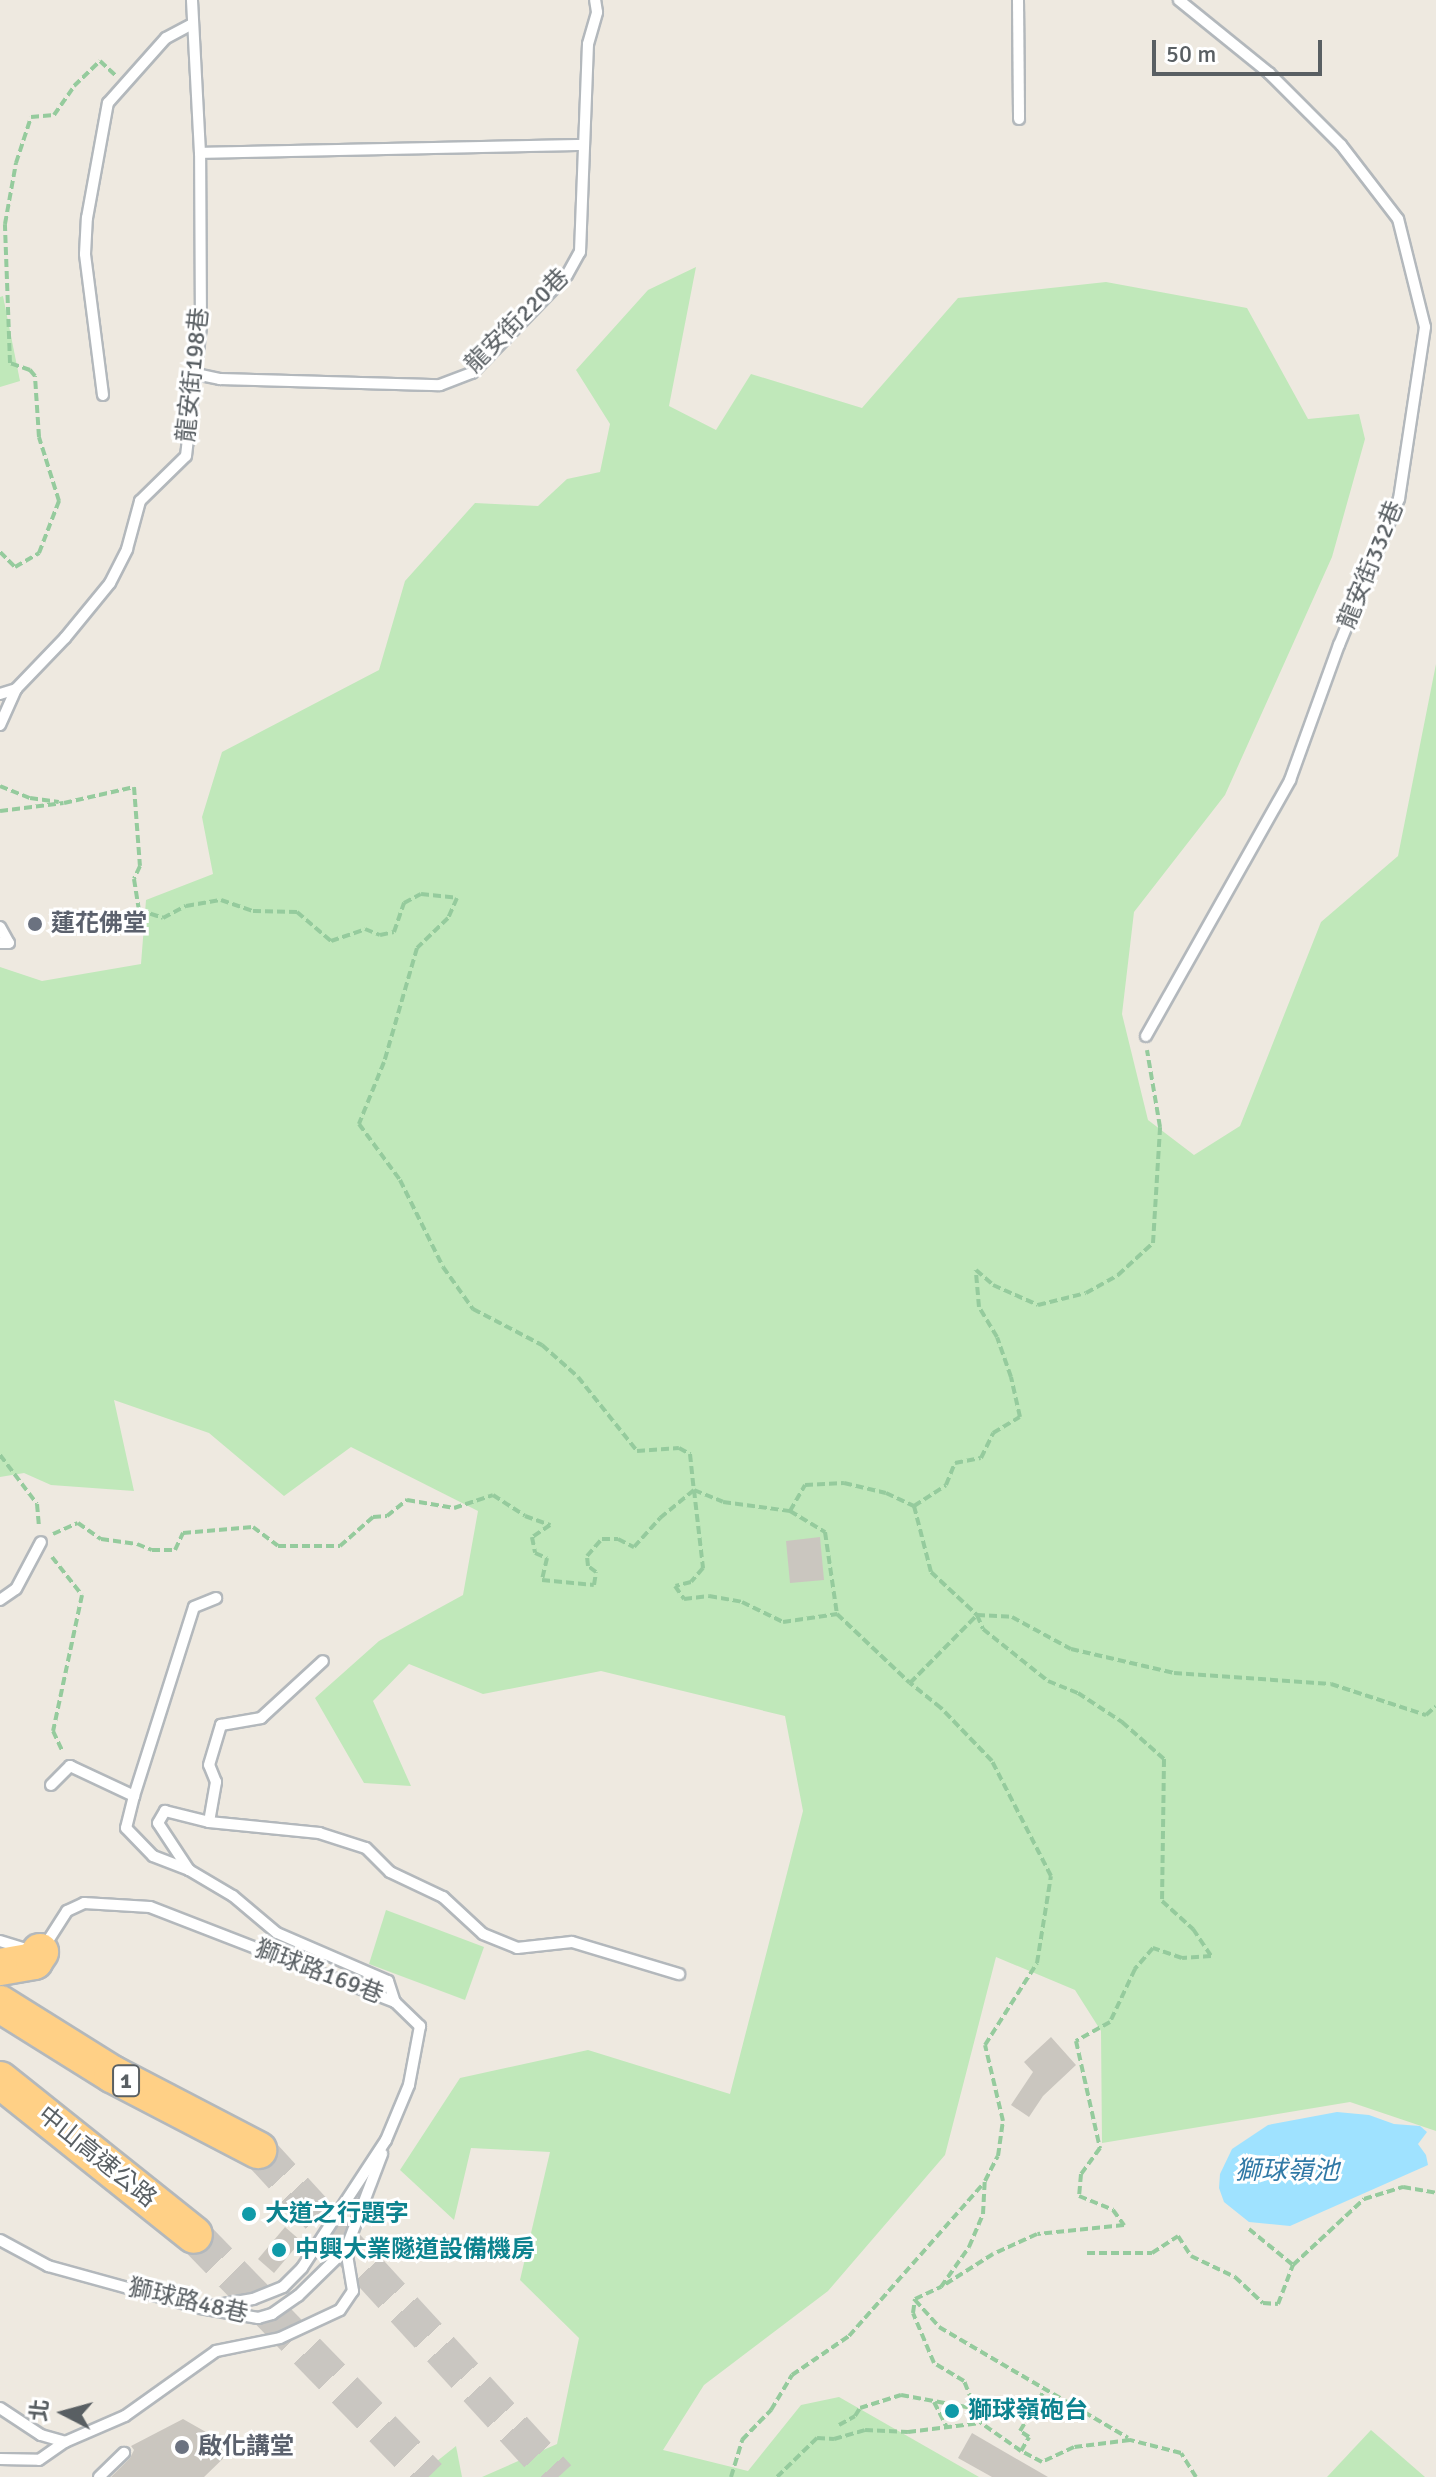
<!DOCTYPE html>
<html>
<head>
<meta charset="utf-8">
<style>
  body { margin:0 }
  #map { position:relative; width:1436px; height:2477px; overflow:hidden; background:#eee9e0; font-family:Signika,"Noto Sans TC",sans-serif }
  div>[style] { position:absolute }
  .green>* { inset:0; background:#c0e8ba }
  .water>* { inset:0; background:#9fe2ff }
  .building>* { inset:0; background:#cac6bf }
  .motorway-tunnel>* { height:36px; margin-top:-18px; transform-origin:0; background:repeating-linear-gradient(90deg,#c9c6c1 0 36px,transparent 0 54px) }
  .path>* { height:4px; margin-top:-2px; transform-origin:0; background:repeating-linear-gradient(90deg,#95cb9d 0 8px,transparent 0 12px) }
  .roads { filter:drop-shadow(2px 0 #b3b8bc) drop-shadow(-2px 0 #b3b8bc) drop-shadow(0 2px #b3b8bc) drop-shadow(0 -2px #b3b8bc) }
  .service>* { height:10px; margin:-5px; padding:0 5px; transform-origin:5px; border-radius:5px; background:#fff }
  .motorway>* { height:36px; margin:-18px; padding:0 18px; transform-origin:18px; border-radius:18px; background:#ffd086 }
  .dots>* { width:22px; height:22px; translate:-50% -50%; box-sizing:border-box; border:4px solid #fff; border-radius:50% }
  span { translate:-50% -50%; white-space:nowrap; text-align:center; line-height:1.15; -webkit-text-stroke:6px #fff; paint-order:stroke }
  .shield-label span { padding:2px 6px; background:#fff; border:2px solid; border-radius:6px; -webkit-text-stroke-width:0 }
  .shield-label { font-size:22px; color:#595f63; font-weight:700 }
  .street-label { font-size:24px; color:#595f63 }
  .worship-label { font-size:24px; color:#5b616d; font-weight:700 }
  .left { translate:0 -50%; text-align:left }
  .culture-label { font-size:24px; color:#0d838f; font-weight:700 }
  .water-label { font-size:26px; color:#3179a6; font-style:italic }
  .north { position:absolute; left:24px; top:2373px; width:80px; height:80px; -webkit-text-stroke:6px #fff; paint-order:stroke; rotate:276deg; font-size:22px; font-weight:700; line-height:32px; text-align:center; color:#595f63 }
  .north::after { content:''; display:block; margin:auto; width:28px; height:36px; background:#595f63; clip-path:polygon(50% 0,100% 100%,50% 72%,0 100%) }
  .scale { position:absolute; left:1152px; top:40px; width:170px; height:36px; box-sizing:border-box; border:4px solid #595f63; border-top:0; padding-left:10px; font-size:24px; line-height:28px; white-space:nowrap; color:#595f63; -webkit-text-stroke:6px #fff; paint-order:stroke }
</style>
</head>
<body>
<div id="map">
  <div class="green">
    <i style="clip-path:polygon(696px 267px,669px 406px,716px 430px,751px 374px,862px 408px,958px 298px,1106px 282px,1247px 308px,1308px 419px,1359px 414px,1365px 439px,1332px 557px,1225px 795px,1134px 912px,1122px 1014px,1148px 1120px,1194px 1155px,1240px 1126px,1321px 922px,1398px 856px,1436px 664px,1436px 2131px,1350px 2102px,1102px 2143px,1101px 2031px,1075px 1990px,996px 1957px,945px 2155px,828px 2291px,704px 2385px,663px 2450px,748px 2471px,801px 2405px,839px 2397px,979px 2477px,482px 2477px,557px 2444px,579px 2338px,520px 2280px,550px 2152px,471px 2148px,454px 2220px,400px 2170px,460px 2078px,588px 2050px,730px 2094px,803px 1811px,785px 1716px,601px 1671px,483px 1694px,409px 1664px,373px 1701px,411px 1786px,364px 1783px,315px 1698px,379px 1641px,463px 1595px,478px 1511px,351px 1447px,284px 1496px,209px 1433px,114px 1400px,134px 1491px,51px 1485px,24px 1473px,0 1477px,0 967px,42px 981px,141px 964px,146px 900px,213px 874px,202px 817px,222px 752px,379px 670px,405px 581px,475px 503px,538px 506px,567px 479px,600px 472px,610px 424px,576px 370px,648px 290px)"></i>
    <i style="clip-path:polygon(3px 296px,20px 381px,0 387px,0 297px)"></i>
    <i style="clip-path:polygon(386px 1910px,484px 1947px,465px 2000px,369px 1964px)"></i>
    <i style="clip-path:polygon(1371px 2430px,1425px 2477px,1327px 2477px)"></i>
    <i style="clip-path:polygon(456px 2446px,462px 2477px,417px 2477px)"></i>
  </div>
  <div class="water">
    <i style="clip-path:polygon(1337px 2112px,1369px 2115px,1394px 2124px,1420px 2126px,1427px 2132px,1418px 2144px,1426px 2155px,1428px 2165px,1290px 2226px,1249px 2222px,1224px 2202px,1219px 2188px,1220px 2174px,1232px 2149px,1268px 2125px)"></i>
  </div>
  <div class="building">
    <i style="clip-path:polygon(820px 1537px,824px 1580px,790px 1583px,786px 1541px)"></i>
    <i style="clip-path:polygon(1051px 2037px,1076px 2065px,1043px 2096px,1029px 2117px,1011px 2105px,1033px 2072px,1024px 2062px)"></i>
    <i style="clip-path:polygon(285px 2227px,301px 2241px,274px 2273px,258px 2259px)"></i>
    <i style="clip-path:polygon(183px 2419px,234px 2448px,204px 2477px,111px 2477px,130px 2458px,134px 2450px,131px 2446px)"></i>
    <i style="clip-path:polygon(972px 2433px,1048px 2477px,992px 2477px,958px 2458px)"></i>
  </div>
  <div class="motorway-tunnel">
    <i style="left:258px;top:2150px;width:444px;rotate:47.5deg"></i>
    <i style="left:194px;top:2235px;width:337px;rotate:45.8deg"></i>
  </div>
  <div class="path">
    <i style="left:0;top:552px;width:21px;rotate:45deg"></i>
    <i style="left:15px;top:567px;width:28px;rotate:-30deg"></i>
    <i style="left:39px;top:553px;width:56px;rotate:-69deg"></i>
    <i style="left:59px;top:501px;width:67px;rotate:-107.4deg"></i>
    <i style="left:39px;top:437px;width:61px;rotate:-93.8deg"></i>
    <i style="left:35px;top:376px;width:8px;rotate:-130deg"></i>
    <i style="left:30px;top:370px;width:21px;rotate:-161deg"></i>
    <i style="left:10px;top:363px;width:139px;rotate:-92.1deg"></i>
    <i style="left:5px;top:224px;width:62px;rotate:-79.8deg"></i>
    <i style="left:16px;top:163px;width:48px;rotate:-71.9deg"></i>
    <i style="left:31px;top:117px;width:23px;rotate:-5deg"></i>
    <i style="left:54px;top:115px;width:35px;rotate:-55deg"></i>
    <i style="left:74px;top:86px;width:36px;rotate:-44deg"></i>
    <i style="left:100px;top:61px;width:21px;rotate:43deg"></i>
    <i style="left:0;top:786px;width:32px;rotate:22deg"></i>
    <i style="left:30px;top:798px;width:29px;rotate:8deg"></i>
    <i style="left:0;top:811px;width:64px;rotate:-7.1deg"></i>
    <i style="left:64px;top:803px;width:72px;rotate:-12.9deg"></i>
    <i style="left:134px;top:787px;width:79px;rotate:85.7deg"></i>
    <i style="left:140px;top:866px;width:14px;rotate:115deg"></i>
    <i style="left:134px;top:879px;width:31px;rotate:81deg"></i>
    <i style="left:139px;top:910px;width:25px;rotate:18deg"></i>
    <i style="left:163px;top:918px;width:26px;rotate:-28deg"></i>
    <i style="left:186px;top:906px;width:36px;rotate:-10deg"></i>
    <i style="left:221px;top:900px;width:34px;rotate:19deg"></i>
    <i style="left:253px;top:911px;width:44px;rotate:1.3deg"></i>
    <i style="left:297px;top:912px;width:45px;rotate:40.5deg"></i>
    <i style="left:331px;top:941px;width:36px;rotate:-19deg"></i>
    <i style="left:365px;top:929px;width:16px;rotate:22deg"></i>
    <i style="left:380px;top:935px;width:14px;rotate:-12deg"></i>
    <i style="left:394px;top:932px;width:31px;rotate:-71deg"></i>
    <i style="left:404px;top:903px;width:19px;rotate:-28deg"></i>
    <i style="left:421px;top:894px;width:36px;rotate:6deg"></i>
    <i style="left:457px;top:898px;width:22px;rotate:114deg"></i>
    <i style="left:448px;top:918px;width:43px;rotate:135.9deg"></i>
    <i style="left:417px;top:948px;width:119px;rotate:106.1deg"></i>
    <i style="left:384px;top:1062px;width:67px;rotate:112deg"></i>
    <i style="left:359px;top:1124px;width:69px;rotate:53.8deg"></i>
    <i style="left:400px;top:1180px;width:97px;rotate:63.7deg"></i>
    <i style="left:443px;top:1267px;width:52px;rotate:54.5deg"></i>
    <i style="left:473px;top:1309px;width:78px;rotate:27.6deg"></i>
    <i style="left:542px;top:1345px;width:48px;rotate:41.6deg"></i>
    <i style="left:578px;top:1377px;width:95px;rotate:51.4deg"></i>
    <i style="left:637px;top:1451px;width:42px;rotate:-4.1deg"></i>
    <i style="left:679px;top:1448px;width:13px;rotate:29deg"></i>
    <i style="left:690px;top:1454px;width:36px;rotate:84deg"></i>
    <i style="left:694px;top:1490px;width:31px;rotate:22deg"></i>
    <i style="left:723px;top:1502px;width:68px;rotate:7.7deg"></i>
    <i style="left:790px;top:1511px;width:41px;rotate:31deg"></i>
    <i style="left:825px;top:1532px;width:83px;rotate:81.7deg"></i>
    <i style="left:837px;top:1614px;width:100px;rotate:43.4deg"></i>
    <i style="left:0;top:1455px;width:61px;rotate:52.9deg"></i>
    <i style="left:37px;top:1504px;width:24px;rotate:85deg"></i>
    <i style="left:694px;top:1490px;width:79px;rotate:83.4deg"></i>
    <i style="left:703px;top:1568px;width:18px;rotate:131deg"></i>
    <i style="left:691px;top:1582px;width:16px;rotate:166deg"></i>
    <i style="left:675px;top:1586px;width:16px;rotate:55deg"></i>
    <i style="left:684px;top:1599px;width:25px;rotate:-7deg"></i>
    <i style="left:709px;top:1596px;width:34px;rotate:10deg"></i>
    <i style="left:742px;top:1602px;width:46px;rotate:26deg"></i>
    <i style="left:783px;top:1622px;width:55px;rotate:-8.4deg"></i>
    <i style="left:914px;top:1506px;width:38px;rotate:-33deg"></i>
    <i style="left:946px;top:1485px;width:24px;rotate:-68deg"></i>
    <i style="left:955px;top:1463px;width:26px;rotate:-11deg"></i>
    <i style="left:981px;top:1458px;width:28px;rotate:-64deg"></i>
    <i style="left:993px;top:1433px;width:31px;rotate:-31deg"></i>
    <i style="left:1020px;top:1417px;width:41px;rotate:-102.7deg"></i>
    <i style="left:1011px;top:1377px;width:42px;rotate:-109.3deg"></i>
    <i style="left:997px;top:1337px;width:35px;rotate:-121deg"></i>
    <i style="left:979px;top:1307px;width:37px;rotate:-95deg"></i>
    <i style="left:976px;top:1270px;width:23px;rotate:41deg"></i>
    <i style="left:993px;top:1285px;width:49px;rotate:24deg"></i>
    <i style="left:1038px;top:1305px;width:49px;rotate:-14deg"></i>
    <i style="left:1086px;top:1293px;width:37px;rotate:-29deg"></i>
    <i style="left:1118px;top:1275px;width:47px;rotate:-42.4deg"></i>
    <i style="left:1153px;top:1243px;width:116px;rotate:-86.5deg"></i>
    <i style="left:1160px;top:1127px;width:78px;rotate:-99.6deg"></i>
    <i style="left:790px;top:1511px;width:30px;rotate:-60deg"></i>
    <i style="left:805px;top:1485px;width:39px;rotate:-3deg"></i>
    <i style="left:844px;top:1483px;width:43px;rotate:13.4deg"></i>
    <i style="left:886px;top:1493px;width:31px;rotate:25deg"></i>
    <i style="left:914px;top:1506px;width:68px;rotate:75.6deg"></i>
    <i style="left:931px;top:1572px;width:63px;rotate:43.1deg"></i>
    <i style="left:977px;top:1615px;width:15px;rotate:67deg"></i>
    <i style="left:983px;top:1629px;width:83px;rotate:38.7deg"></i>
    <i style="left:1048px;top:1681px;width:32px;rotate:22deg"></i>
    <i style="left:1078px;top:1693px;width:53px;rotate:33.4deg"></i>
    <i style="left:1122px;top:1722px;width:56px;rotate:41.4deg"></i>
    <i style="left:1164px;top:1759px;width:142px;rotate:90.8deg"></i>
    <i style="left:1162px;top:1901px;width:42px;rotate:42.1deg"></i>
    <i style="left:1193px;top:1929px;width:32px;rotate:56deg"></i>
    <i style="left:1211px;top:1956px;width:29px;rotate:176deg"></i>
    <i style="left:1182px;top:1958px;width:31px;rotate:-161deg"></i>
    <i style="left:1153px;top:1948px;width:28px;rotate:131deg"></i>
    <i style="left:1135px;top:1969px;width:59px;rotate:115.3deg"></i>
    <i style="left:1110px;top:2022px;width:39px;rotate:151deg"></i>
    <i style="left:1076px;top:2041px;width:110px;rotate:77.4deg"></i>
    <i style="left:1100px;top:2148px;width:32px;rotate:126deg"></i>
    <i style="left:1081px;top:2174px;width:22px;rotate:95deg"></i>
    <i style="left:1079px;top:2196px;width:37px;rotate:22deg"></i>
    <i style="left:1113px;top:2210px;width:19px;rotate:54deg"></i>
    <i style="left:1124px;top:2225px;width:87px;rotate:174.1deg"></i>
    <i style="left:1037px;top:2234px;width:48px;rotate:155.6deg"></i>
    <i style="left:993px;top:2254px;width:58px;rotate:147.7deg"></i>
    <i style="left:53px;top:1534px;width:27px;rotate:-24deg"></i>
    <i style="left:78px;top:1523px;width:28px;rotate:35deg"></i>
    <i style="left:101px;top:1539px;width:36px;rotate:8deg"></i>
    <i style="left:137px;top:1544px;width:16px;rotate:22deg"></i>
    <i style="left:152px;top:1550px;width:23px"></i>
    <i style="left:175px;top:1550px;width:19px;rotate:-65deg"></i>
    <i style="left:183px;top:1533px;width:70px;rotate:-4.9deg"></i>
    <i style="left:253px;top:1527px;width:31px;rotate:37deg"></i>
    <i style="left:278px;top:1546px;width:62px"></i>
    <i style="left:340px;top:1546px;width:44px;rotate:-41.3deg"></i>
    <i style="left:373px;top:1517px;width:14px;rotate:-4deg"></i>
    <i style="left:387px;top:1516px;width:26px;rotate:-39deg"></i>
    <i style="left:407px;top:1500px;width:48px;rotate:9.7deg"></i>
    <i style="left:454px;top:1508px;width:41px;rotate:-18.4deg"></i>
    <i style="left:493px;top:1495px;width:38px;rotate:33deg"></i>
    <i style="left:525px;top:1516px;width:27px;rotate:20deg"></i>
    <i style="left:550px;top:1525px;width:22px;rotate:146deg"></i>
    <i style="left:532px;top:1537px;width:16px;rotate:79deg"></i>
    <i style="left:535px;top:1553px;width:13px;rotate:23deg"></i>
    <i style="left:547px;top:1558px;width:23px;rotate:103deg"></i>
    <i style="left:542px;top:1580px;width:52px;rotate:5.5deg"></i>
    <i style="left:594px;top:1585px;width:13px;rotate:-81deg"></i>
    <i style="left:596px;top:1572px;width:10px;rotate:-143deg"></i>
    <i style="left:588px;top:1566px;width:10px;rotate:-96deg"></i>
    <i style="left:587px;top:1556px;width:23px;rotate:-49deg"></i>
    <i style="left:602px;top:1539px;width:16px"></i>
    <i style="left:618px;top:1539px;width:18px;rotate:27deg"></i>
    <i style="left:634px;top:1547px;width:39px;rotate:-48deg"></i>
    <i style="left:660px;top:1518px;width:44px;rotate:-39.5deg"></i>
    <i style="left:52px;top:1557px;width:48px;rotate:51.7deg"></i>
    <i style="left:82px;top:1595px;width:139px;rotate:102deg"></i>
    <i style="left:53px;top:1731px;width:23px;rotate:65deg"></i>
    <i style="left:1249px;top:2229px;width:57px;rotate:39.3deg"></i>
    <i style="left:1087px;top:2253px;width:65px"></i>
    <i style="left:1152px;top:2253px;width:31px;rotate:-33deg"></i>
    <i style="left:1178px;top:2236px;width:24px;rotate:57deg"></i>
    <i style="left:1191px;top:2256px;width:49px;rotate:25.5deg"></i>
    <i style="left:1235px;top:2277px;width:38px;rotate:43deg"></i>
    <i style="left:1263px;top:2303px;width:15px;rotate:4deg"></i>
    <i style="left:1278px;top:2304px;width:42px;rotate:-69deg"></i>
    <i style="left:1293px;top:2265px;width:97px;rotate:-42.9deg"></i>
    <i style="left:1364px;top:2199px;width:41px;rotate:-17.1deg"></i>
    <i style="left:1403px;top:2187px;width:34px;rotate:10deg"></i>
    <i style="left:915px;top:2300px;width:36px;rotate:48deg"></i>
    <i style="left:939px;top:2327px;width:219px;rotate:30.4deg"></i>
    <i style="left:934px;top:2402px;width:29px;rotate:63deg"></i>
    <i style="left:839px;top:2425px;width:18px;rotate:-29deg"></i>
    <i style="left:855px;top:2416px;width:9px;rotate:-58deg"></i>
    <i style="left:860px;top:2408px;width:43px;rotate:-17.6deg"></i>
    <i style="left:901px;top:2395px;width:72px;rotate:10.4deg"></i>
    <i style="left:1021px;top:2451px;width:16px;rotate:-60deg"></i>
    <i style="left:1029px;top:2437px;width:11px;rotate:-146deg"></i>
    <i style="left:1020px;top:2431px;width:49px;rotate:-59.2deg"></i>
    <i style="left:731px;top:2477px;width:39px;rotate:-73deg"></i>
    <i style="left:742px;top:2440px;width:42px;rotate:-46deg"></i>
    <i style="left:771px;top:2410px;width:41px;rotate:-59deg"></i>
    <i style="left:792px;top:2375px;width:69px;rotate:-34.4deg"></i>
    <i style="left:849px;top:2336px;width:204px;rotate:-48.6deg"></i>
    <i style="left:777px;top:2477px;width:56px;rotate:-44.3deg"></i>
    <i style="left:817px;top:2438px;width:17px;rotate:3deg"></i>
    <i style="left:834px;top:2439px;width:32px;rotate:-16deg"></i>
    <i style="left:865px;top:2430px;width:43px;rotate:2.7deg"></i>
    <i style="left:908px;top:2432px;width:73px;rotate:-7.1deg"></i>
    <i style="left:1196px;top:2477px;width:28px;rotate:-122deg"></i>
    <i style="left:1181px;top:2453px;width:53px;rotate:-165.7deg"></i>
    <i style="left:1130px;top:2440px;width:56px;rotate:172.9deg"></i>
    <i style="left:1074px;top:2447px;width:35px;rotate:155deg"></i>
    <i style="left:1042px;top:2462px;width:24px;rotate:-152deg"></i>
    <i style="left:1021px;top:2451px;width:49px;rotate:-145deg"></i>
    <i style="left:981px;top:2423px;width:45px;rotate:-112deg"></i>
    <i style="left:964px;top:2381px;width:35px;rotate:-149deg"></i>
    <i style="left:934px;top:2363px;width:54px;rotate:-112.8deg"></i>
    <i style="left:913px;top:2313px;width:14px;rotate:-82deg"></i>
    <i style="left:915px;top:2299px;width:29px;rotate:-25deg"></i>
    <i style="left:941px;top:2287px;width:49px;rotate:-55deg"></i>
    <i style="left:969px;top:2247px;width:36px;rotate:-67deg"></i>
    <i style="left:983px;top:2214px;width:33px;rotate:-87deg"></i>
    <i style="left:985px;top:2181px;width:28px;rotate:-63deg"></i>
    <i style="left:998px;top:2156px;width:35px;rotate:-82deg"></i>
    <i style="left:1003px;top:2121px;width:78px;rotate:-103.3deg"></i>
    <i style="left:985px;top:2045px;width:97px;rotate:-57.6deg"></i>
    <i style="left:1037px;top:1963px;width:88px;rotate:-80.9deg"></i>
    <i style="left:1051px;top:1876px;width:129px;rotate:-117.2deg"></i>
    <i style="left:992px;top:1761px;width:74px;rotate:-133.9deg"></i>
    <i style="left:941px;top:1708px;width:40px;rotate:-141deg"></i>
    <i style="left:910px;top:1683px;width:95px;rotate:-45.4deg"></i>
    <i style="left:977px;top:1615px;width:35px;rotate:3deg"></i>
    <i style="left:1012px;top:1617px;width:67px;rotate:28.5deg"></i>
    <i style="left:1071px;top:1649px;width:106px;rotate:13.1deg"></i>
    <i style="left:1174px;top:1673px;width:157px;rotate:4deg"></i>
    <i style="left:1331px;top:1684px;width:100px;rotate:18.1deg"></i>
    <i style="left:1426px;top:1715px;width:13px;rotate:-42deg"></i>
  </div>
  <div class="roads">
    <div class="service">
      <i style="left:1018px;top:0;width:119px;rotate:89.5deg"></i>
      <i style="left:200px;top:153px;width:384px;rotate:-1.2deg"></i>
      <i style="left:196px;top:374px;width:25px;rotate:12deg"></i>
      <i style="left:220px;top:379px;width:220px;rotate:1.6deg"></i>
      <i style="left:440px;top:385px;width:34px;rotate:-21deg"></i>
      <i style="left:472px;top:373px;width:136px;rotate:-45.9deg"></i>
      <i style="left:567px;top:275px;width:26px;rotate:-61deg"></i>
      <i style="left:580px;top:252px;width:208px;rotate:-87.8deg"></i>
      <i style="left:588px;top:44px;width:33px;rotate:-74deg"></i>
      <i style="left:597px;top:12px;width:12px;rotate:-99deg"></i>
      <i style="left:103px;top:395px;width:142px;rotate:-97.3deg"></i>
      <i style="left:85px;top:254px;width:36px;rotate:-87deg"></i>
      <i style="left:87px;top:218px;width:117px;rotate:-79.7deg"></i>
      <i style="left:108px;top:103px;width:87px;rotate:-48.3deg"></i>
      <i style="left:166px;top:38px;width:30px;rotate:-28deg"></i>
      <i style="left:0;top:694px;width:17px;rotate:-17deg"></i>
      <i style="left:0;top:725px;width:39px;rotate:-66deg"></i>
      <i style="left:16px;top:689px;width:71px;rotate:-46.1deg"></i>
      <i style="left:65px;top:638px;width:71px;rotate:-50.7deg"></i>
      <i style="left:110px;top:583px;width:38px;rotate:-63deg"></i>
      <i style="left:127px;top:549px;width:50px;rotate:-74.8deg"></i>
      <i style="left:140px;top:501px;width:64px;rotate:-44.4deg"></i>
      <i style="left:186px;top:456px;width:130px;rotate:-83.4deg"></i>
      <i style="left:201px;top:327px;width:174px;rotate:-90.3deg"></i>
      <i style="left:200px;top:153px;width:153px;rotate:-93deg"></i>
      <i style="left:0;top:927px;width:18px;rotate:61deg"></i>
      <i style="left:9px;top:943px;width:9px;rotate:180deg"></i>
      <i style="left:1146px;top:1036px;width:294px;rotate:-60.6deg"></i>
      <i style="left:1290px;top:780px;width:144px;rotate:-70.1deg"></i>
      <i style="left:1339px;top:645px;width:158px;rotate:-67.7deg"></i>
      <i style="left:1399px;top:499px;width:174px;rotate:-81.4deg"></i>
      <i style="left:1425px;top:327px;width:111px;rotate:-104deg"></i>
      <i style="left:1398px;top:219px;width:93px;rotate:-127.6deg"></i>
      <i style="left:1341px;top:145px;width:102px;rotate:-135deg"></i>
      <i style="left:1269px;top:73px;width:116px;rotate:-141deg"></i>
      <i style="left:0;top:1600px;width:19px;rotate:-35deg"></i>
      <i style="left:16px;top:1589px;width:53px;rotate:-62deg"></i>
      <i style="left:51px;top:1785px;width:27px;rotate:-45deg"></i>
      <i style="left:70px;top:1766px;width:71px;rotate:25.1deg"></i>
      <i style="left:134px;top:1796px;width:33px;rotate:104deg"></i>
      <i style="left:126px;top:1828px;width:39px;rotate:46deg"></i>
      <i style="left:153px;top:1856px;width:39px;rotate:21deg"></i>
      <i style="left:189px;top:1870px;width:51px;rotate:30.6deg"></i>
      <i style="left:233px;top:1896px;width:57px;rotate:40.1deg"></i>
      <i style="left:277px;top:1933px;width:121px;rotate:23.4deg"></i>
      <i style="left:388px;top:1981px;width:22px;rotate:72deg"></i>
      <i style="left:134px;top:1796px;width:198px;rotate:-72.4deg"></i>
      <i style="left:194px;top:1607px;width:24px;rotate:-22deg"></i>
      <i style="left:209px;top:1822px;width:41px;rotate:-80.1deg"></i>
      <i style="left:216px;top:1782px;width:18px;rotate:-112deg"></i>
      <i style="left:209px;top:1765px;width:42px;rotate:-73.3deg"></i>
      <i style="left:221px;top:1725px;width:41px;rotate:-9.9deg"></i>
      <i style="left:261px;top:1718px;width:84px;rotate:-42.6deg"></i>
      <i style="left:189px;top:1870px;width:56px;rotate:-123.4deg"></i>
      <i style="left:158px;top:1823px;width:14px;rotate:-60deg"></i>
      <i style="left:165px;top:1811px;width:45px;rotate:14deg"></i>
      <i style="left:209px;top:1822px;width:111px;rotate:5.7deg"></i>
      <i style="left:319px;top:1833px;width:49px;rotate:17.7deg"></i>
      <i style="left:366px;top:1848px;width:34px;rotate:45deg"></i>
      <i style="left:390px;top:1872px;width:59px;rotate:25.3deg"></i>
      <i style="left:443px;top:1897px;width:54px;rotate:42.8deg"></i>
      <i style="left:483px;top:1934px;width:37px;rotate:22deg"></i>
      <i style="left:517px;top:1948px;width:55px;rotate:-6.2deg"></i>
      <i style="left:572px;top:1942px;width:112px;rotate:16.7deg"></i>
      <i style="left:0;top:1941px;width:28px;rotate:17deg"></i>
      <i style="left:44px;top:1947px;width:43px;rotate:-57.4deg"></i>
      <i style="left:67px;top:1911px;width:19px;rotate:-25deg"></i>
      <i style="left:84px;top:1903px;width:66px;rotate:3.5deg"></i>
      <i style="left:150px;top:1907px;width:263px;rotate:21.2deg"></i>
      <i style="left:395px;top:2002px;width:35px;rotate:44deg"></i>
      <i style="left:420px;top:2026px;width:60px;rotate:100.6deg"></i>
      <i style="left:409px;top:2085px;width:60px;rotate:112.7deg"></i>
      <i style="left:386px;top:2140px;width:153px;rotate:123.3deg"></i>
      <i style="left:302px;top:2268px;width:27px;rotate:135deg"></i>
      <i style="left:283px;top:2287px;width:32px;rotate:158deg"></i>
      <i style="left:253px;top:2299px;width:54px;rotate:170.4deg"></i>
      <i style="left:0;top:2240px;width:55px;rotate:28.4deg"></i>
      <i style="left:48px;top:2266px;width:158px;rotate:15.4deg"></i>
      <i style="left:200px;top:2308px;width:59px;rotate:9.8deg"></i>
      <i style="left:258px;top:2318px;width:15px;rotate:-16deg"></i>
      <i style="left:272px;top:2314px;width:32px;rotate:-35deg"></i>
      <i style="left:298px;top:2296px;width:67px;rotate:-44.4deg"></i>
      <i style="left:346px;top:2249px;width:102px;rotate:-69.2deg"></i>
      <i style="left:0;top:2408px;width:49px;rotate:33.4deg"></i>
      <i style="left:41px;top:2435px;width:25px;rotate:16deg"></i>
      <i style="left:0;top:2459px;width:39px;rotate:1deg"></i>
      <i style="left:39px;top:2460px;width:32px;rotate:-35deg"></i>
      <i style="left:65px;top:2442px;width:65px;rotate:-23.4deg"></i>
      <i style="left:125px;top:2416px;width:112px;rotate:-35.5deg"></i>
      <i style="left:216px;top:2351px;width:65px;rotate:-11.5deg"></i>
      <i style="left:280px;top:2338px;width:66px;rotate:-25deg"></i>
      <i style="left:340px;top:2310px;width:23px;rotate:-56deg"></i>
      <i style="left:353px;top:2291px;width:43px;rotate:-99.5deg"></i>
      <i style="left:99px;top:2477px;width:35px;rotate:-44deg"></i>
    </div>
    <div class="motorway">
      <i style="left:0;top:1967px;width:35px;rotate:-10deg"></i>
      <i style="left:34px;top:1961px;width:11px;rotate:-56deg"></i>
      <i style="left:0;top:2004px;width:132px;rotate:32deg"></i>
      <i style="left:112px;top:2074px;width:165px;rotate:27.5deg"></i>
      <i style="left:0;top:2080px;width:248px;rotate:38.6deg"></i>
    </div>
  </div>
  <div class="dots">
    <i style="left:35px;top:924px;background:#6b7280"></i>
    <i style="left:249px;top:2214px;background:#0f9aa8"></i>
    <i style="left:279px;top:2250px;background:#0f9aa8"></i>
    <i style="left:952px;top:2411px;background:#0f9aa8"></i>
    <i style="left:182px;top:2447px;background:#6b7280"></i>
  </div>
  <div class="shield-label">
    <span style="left:126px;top:2081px">1</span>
  </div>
  <div class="street-label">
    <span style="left:517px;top:321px;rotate:-45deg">龍安街220巷</span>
    <span style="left:193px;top:375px;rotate:-84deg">龍安街198巷</span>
    <span style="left:1371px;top:565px;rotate:-68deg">龍安街332巷</span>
    <span style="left:319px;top:1972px;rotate:21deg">獅球路169巷</span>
    <span style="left:97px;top:2157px;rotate:39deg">中山高速公路</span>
    <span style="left:188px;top:2301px;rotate:13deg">獅球路48巷</span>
  </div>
  <div class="worship-label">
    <span class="left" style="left:51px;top:924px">蓮花佛堂</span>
    <span class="left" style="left:198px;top:2447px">啟化講堂</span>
  </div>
  <div class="culture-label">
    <span class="left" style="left:265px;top:2214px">大道之行題字</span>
    <span class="left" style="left:295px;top:2250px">中興大業隧道設備機房</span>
    <span class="left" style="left:968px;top:2411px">獅球嶺砲台</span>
  </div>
  <div class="water-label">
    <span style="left:1287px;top:2172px">獅球嶺池</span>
  </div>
  <div class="north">北</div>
  <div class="scale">50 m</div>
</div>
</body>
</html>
